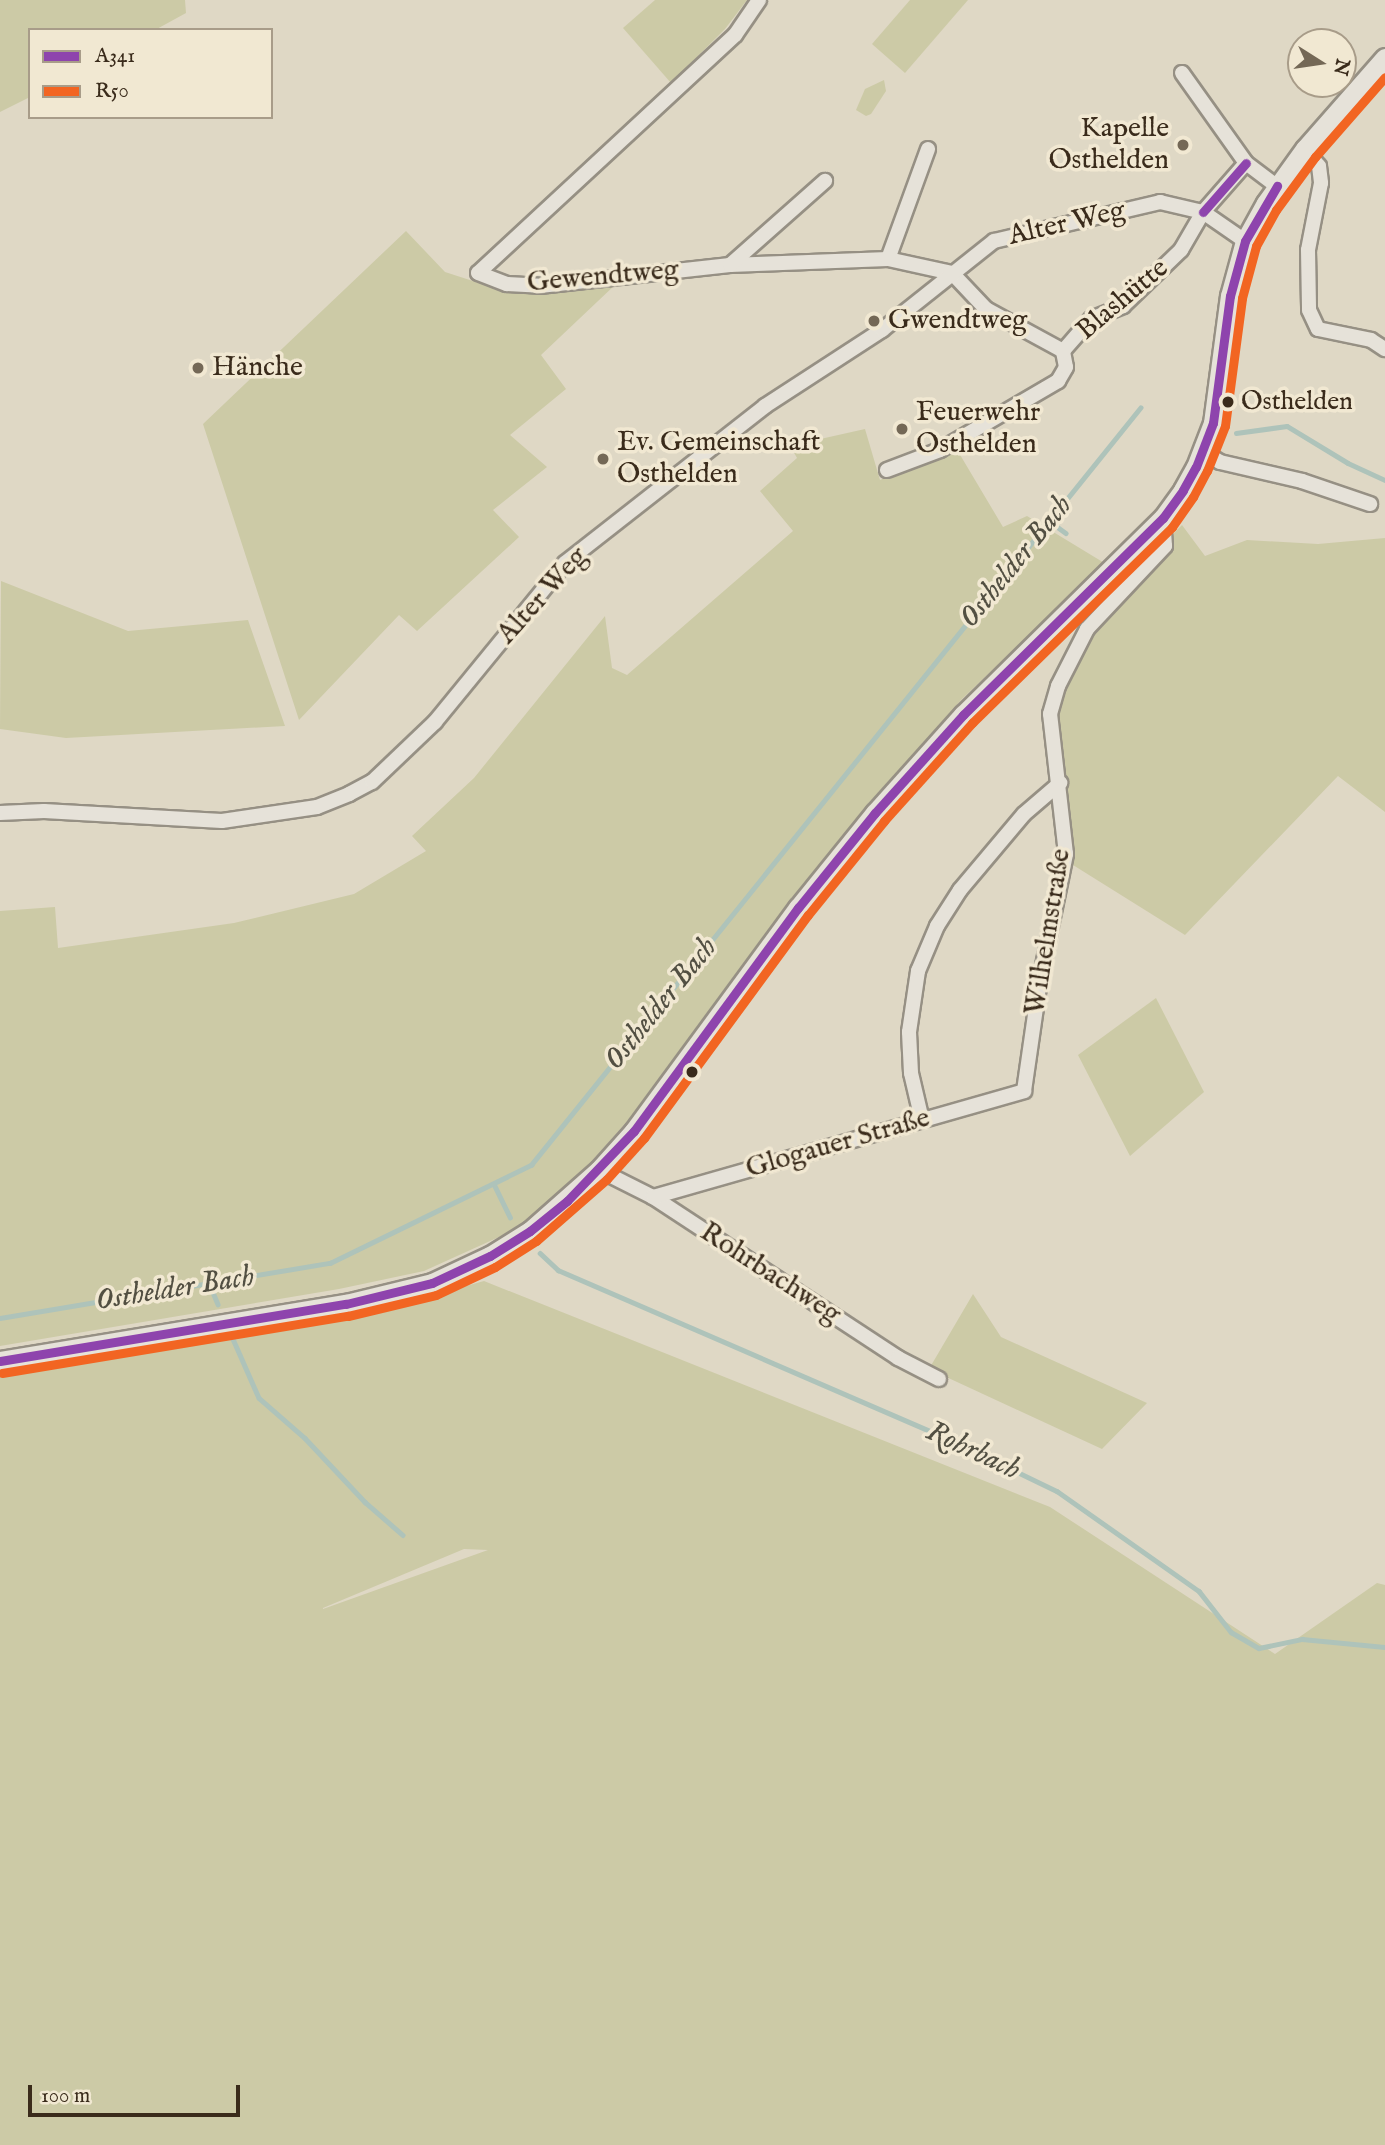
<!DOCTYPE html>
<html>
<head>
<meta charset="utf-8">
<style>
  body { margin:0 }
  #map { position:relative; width:1385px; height:2145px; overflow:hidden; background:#dfd8c5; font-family:"IM FELL English",serif }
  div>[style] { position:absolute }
  .green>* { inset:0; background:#cccaa6 }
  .stream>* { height:4.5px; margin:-2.25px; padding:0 2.25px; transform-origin:2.25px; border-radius:2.25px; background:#aec3ba }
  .roads { filter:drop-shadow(2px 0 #969084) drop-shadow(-2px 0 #969084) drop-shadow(0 2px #969084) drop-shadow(0 -2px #969084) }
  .street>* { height:14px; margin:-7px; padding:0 7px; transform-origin:7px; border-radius:7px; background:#e6e2d9 }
  .secondary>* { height:19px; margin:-9.5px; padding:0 9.5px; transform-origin:9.5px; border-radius:9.5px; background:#e6e2d9 }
  .bus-1>* { height:9px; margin:-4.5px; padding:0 4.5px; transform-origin:4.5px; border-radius:4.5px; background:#8e44ad }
  .bus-2>* { height:9px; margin:-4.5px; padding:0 4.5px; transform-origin:4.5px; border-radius:4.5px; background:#f26522 }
  .dots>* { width:19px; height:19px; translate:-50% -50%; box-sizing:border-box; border:4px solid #f1e8d2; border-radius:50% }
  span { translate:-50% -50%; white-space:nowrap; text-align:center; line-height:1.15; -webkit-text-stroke:7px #f1e8d2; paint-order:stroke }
  .bus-label { font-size:26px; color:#3a2b1b }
  .left { translate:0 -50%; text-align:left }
  .poi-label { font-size:28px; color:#3a2b1b }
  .right { translate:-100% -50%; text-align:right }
  .street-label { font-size:28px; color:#3a2b1b }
  .water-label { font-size:30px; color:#524f42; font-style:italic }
  .legend { position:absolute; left:28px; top:28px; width:245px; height:91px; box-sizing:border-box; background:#f1e8d2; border:2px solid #a89c89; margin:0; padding:9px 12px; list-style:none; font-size:21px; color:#3a2b1b }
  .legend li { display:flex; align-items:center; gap:14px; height:35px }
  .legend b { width:35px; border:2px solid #a89c89 }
  .north { position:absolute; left:1287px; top:28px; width:70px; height:70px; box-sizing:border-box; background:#f1e8d2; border:2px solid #a89c89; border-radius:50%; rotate:102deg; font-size:19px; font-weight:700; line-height:28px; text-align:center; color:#3a2b1b }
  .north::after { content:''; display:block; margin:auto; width:24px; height:32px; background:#746856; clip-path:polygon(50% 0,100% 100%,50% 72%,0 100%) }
  .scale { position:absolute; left:28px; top:2085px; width:212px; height:32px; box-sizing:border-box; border:4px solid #3a2b1b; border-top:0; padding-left:9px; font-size:21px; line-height:24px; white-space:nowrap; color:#3a2b1b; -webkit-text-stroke:5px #f1e8d2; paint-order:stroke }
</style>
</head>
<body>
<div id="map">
  <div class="green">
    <i style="clip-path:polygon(0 0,185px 0,186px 13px,155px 30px,30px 30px,30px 97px,0 112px)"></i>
    <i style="clip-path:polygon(655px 0,747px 0,725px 29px,671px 83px,623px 28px)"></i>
    <i style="clip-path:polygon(910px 0,968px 0,905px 73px,872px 44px)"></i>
    <i style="clip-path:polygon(884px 80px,886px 91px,871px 114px,866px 116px,856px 110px,865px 89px)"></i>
    <i style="clip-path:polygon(406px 231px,445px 272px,510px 293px,616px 284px,541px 355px,566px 389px,510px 435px,547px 467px,493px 510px,519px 537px,417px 631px,399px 615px,299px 720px,203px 424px)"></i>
    <i style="clip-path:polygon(865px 429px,880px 480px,956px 448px,1003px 527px,1027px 516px,1129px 578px,1182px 525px,1205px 556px,1247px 540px,1318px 544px,1385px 538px,1385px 812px,1338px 776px,1185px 935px,1065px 860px,1047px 711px,1084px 621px,1060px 606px,962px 699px,788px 904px,806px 921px,784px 952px,767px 936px,640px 1107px,558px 1199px,510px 1232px,424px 1271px,339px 1289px,0 1346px,0 911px,55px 907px,58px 948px,234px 923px,354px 894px,426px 851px,412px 836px,474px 778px,605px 616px,612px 668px,627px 675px,793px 531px,760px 491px,797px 458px,792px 449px,798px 444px)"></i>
    <i style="clip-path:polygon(1px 581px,128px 631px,248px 620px,285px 726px,66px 738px,0 729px)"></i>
    <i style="clip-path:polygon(1156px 998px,1204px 1092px,1130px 1156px,1078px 1055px)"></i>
    <i style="clip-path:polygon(evenodd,484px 1281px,1050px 1507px,1275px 1654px,1377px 1583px,1385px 1585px,1385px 2145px,0 2145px,0 1367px,394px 1306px,484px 1281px,464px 1549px,488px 1550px,323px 1609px,323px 1608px,464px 1549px)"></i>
    <i style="clip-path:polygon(973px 1294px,1001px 1337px,1147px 1403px,1102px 1449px,929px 1369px)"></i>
  </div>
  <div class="stream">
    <i style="left:1236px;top:433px;width:51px;rotate:-7.8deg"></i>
    <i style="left:1287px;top:426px;width:71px;rotate:31.2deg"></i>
    <i style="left:1348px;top:463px;width:41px;rotate:24.7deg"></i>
    <i style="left:1048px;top:520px;width:22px;rotate:36deg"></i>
    <i style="left:494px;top:1184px;width:37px;rotate:64deg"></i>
    <i style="left:540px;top:1253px;width:25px;rotate:43deg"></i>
    <i style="left:558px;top:1270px;width:433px;rotate:23.4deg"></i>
    <i style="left:955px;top:1442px;width:113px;rotate:25.7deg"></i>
    <i style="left:1057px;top:1491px;width:174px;rotate:35.2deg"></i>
    <i style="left:1199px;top:1591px;width:52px;rotate:52deg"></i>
    <i style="left:1231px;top:1632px;width:32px;rotate:30deg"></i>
    <i style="left:1259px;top:1648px;width:44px;rotate:-11.8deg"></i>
    <i style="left:1302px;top:1639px;width:83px;rotate:5.5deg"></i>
    <i style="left:209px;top:1283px;width:23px;rotate:67deg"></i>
    <i style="left:0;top:1318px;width:335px;rotate:-9.5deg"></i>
    <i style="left:330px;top:1263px;width:224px;rotate:-26deg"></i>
    <i style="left:531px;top:1165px;width:972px;rotate:-51.18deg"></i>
    <i style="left:233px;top:1339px;width:64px;rotate:66.2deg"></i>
    <i style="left:259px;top:1398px;width:61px;rotate:41deg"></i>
    <i style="left:305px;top:1438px;width:88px;rotate:46.8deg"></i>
    <i style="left:365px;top:1502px;width:50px;rotate:41deg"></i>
  </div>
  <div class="roads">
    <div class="street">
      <i style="left:759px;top:0;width:42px;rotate:124.4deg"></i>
      <i style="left:735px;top:35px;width:350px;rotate:137.2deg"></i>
      <i style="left:478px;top:273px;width:31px;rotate:21deg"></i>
      <i style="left:507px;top:284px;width:33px;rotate:3deg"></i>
      <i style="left:540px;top:286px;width:191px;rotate:-6.3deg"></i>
      <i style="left:730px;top:265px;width:158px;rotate:-2.2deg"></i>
      <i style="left:888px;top:259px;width:66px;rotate:12.3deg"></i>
      <i style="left:952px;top:273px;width:50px;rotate:46.6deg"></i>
      <i style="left:986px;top:309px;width:88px;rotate:28.6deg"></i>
      <i style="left:1182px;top:73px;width:110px;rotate:54.6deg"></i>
      <i style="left:1246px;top:163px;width:39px;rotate:37deg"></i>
      <i style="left:1305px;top:149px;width:22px;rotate:51deg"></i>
      <i style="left:1319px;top:166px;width:17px;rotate:83deg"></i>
      <i style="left:1321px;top:183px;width:68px;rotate:101deg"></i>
      <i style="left:1308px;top:250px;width:60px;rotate:89deg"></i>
      <i style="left:1309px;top:310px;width:21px;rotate:65deg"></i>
      <i style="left:1318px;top:329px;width:54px;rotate:11.7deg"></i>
      <i style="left:1371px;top:340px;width:17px;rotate:33deg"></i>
      <i style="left:888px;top:259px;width:117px;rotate:-70deg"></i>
      <i style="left:730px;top:265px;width:127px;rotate:-41.5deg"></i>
      <i style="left:1203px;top:451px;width:20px;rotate:33deg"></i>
      <i style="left:1220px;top:462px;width:84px;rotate:13deg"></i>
      <i style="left:1302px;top:481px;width:72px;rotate:18.7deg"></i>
      <i style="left:887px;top:470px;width:57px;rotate:-20.7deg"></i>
      <i style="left:940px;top:450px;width:137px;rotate:-30.3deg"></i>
      <i style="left:1058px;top:381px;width:16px;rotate:-60deg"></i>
      <i style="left:1066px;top:367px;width:16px;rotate:-101deg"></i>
      <i style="left:1063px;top:351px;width:43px;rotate:-48.8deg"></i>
      <i style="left:1091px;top:319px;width:35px;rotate:-22deg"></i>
      <i style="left:1123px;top:306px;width:81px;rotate:-44deg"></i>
      <i style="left:1181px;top:250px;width:44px;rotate:-59.9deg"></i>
      <i style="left:1203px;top:212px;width:65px;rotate:-48.7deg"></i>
      <i style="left:0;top:813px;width:44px;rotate:-2.6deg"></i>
      <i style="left:44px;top:811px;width:178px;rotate:3.2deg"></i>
      <i style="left:222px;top:821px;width:96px;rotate:-8.4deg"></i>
      <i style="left:317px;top:807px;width:35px;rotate:-22deg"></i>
      <i style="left:349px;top:794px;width:26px;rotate:-28deg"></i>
      <i style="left:372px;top:782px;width:87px;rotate:-43.6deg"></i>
      <i style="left:435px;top:722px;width:205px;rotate:-50.7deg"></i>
      <i style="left:565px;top:563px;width:254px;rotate:-38.1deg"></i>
      <i style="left:765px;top:406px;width:140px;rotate:-33deg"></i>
      <i style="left:882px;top:330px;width:143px;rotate:-38.5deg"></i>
      <i style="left:994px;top:241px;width:171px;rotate:-13.2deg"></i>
      <i style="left:1160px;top:202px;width:44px;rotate:13.1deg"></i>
      <i style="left:1203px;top:212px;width:51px;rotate:34.6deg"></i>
      <i style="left:922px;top:1120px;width:48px;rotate:-103.2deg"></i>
      <i style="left:911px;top:1073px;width:41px;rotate:-92.8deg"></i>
      <i style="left:909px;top:1032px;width:62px;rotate:-81.6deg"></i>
      <i style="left:918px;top:971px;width:49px;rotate:-67.1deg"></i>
      <i style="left:937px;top:926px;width:43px;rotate:-57.4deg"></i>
      <i style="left:960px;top:890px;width:99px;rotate:-49.9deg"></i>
      <i style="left:1024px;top:814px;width:48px;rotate:-40.7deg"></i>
      <i style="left:599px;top:1170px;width:60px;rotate:26.6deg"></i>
      <i style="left:653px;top:1197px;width:293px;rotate:33.3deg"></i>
      <i style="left:898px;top:1358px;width:46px;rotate:27.1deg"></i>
      <i style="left:653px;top:1197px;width:386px;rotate:-15.9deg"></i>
      <i style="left:1024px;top:1091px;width:112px;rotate:-81.8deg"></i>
      <i style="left:1040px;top:980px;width:129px;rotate:-78.3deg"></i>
      <i style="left:1066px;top:854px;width:141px;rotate:-96.5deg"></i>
      <i style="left:1050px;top:714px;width:29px;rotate:-74deg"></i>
      <i style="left:1058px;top:686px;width:64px;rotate:-63deg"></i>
      <i style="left:1087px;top:629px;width:114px;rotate:-46.8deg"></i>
      <i style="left:1165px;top:546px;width:28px;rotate:-94deg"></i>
    </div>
    <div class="secondary">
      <i style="left:0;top:1361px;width:351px;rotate:-9.4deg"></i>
      <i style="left:346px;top:1304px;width:89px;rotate:-13.7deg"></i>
      <i style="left:432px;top:1283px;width:64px;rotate:-25deg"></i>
      <i style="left:490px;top:1256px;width:47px;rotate:-32deg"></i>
      <i style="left:530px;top:1231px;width:92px;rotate:-41.5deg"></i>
      <i style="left:599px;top:1170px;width:52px;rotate:-48.1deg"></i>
      <i style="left:634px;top:1131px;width:277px;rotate:-53.7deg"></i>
      <i style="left:798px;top:908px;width:122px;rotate:-51deg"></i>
      <i style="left:875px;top:813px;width:132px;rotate:-48.1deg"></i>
      <i style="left:963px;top:715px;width:281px;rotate:-44.6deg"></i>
      <i style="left:1163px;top:518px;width:34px;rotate:-54deg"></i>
      <i style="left:1183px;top:490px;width:26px;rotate:-61deg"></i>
      <i style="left:1196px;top:467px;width:47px;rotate:-68.9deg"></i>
      <i style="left:1213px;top:423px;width:128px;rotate:-82.4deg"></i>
      <i style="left:1230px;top:296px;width:57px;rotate:-74.7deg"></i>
      <i style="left:1245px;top:241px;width:43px;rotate:-61.1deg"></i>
      <i style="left:1266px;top:203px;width:67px;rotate:-54.2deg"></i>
      <i style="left:1305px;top:149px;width:121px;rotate:-48.7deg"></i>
    </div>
  </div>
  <div class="bus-1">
    <i style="left:1203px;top:212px;width:65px;rotate:-48.7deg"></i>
    <i style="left:0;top:1361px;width:351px;rotate:-9.4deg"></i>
    <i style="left:346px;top:1304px;width:89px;rotate:-13.7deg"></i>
    <i style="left:432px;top:1283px;width:64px;rotate:-25deg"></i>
    <i style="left:490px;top:1256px;width:47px;rotate:-32deg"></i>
    <i style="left:530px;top:1231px;width:48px;rotate:-39deg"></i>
    <i style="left:567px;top:1201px;width:97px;rotate:-46.3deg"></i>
    <i style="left:634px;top:1131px;width:277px;rotate:-53.7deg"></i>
    <i style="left:798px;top:908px;width:122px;rotate:-51deg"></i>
    <i style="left:875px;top:813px;width:132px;rotate:-48.1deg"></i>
    <i style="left:963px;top:715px;width:281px;rotate:-44.6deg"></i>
    <i style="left:1163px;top:518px;width:34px;rotate:-54deg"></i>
    <i style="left:1183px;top:490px;width:26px;rotate:-61deg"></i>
    <i style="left:1196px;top:467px;width:47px;rotate:-68.9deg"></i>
    <i style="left:1213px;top:423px;width:128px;rotate:-82.4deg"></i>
    <i style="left:1230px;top:296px;width:57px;rotate:-74.7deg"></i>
    <i style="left:1245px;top:241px;width:64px;rotate:-59.8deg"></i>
  </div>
  <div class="bus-2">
    <i style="left:2px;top:1373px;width:351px;rotate:-9.4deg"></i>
    <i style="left:348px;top:1316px;width:90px;rotate:-13.4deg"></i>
    <i style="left:436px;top:1295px;width:65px;rotate:-25.4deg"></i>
    <i style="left:495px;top:1267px;width:49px;rotate:-32.4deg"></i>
    <i style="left:536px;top:1241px;width:94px;rotate:-41.1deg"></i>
    <i style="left:607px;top:1179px;width:55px;rotate:-47.9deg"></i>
    <i style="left:644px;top:1138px;width:277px;rotate:-53.7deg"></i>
    <i style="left:808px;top:915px;width:121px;rotate:-51deg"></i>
    <i style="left:884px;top:821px;width:132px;rotate:-48.1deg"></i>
    <i style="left:972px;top:723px;width:280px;rotate:-44.4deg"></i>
    <i style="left:1172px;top:527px;width:37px;rotate:-55deg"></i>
    <i style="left:1193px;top:497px;width:30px;rotate:-62deg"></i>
    <i style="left:1207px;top:471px;width:48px;rotate:-68.2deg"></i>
    <i style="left:1225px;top:426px;width:129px;rotate:-82.4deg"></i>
    <i style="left:1242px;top:298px;width:54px;rotate:-74.9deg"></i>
    <i style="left:1256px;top:246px;width:41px;rotate:-60.9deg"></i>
    <i style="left:1276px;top:210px;width:66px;rotate:-53.7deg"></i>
    <i style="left:1315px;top:157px;width:106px;rotate:-48.8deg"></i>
  </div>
  <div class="dots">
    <i style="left:1183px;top:145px;background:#746856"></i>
    <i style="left:874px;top:321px;background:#746856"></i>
    <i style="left:198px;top:368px;background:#746856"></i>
    <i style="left:1228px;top:402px;background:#3a2b1b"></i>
    <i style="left:902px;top:429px;background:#746856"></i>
    <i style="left:603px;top:459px;background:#746856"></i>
    <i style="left:692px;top:1072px;background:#3a2b1b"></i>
  </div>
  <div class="bus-label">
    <span class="left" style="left:1241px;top:402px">Osthelden</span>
  </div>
  <div class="poi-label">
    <span class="right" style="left:1169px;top:145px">Kapelle<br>Osthelden</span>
    <span class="left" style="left:888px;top:321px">Gwendtweg</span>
    <span class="left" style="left:212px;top:368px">Hänche</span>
    <span class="left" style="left:916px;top:429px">Feuerwehr<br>Osthelden</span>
    <span class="left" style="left:617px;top:459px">Ev. Gemeinschaft<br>Osthelden</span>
  </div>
  <div class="street-label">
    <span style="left:1067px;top:224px;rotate:-13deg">Alter Weg</span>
    <span style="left:603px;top:277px;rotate:-5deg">Gewendtweg</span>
    <span style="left:1123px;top:300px;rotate:-40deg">Blashütte</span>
    <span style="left:543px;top:596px;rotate:-48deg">Alter Weg</span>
    <span style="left:1049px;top:932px;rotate:-81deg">Wilhelmstraße</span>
    <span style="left:838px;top:1144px;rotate:-16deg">Glogauer Straße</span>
    <span style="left:770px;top:1274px;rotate:33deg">Rohrbachweg</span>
  </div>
  <div class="water-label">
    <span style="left:1016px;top:562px;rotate:-51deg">Osthelder Bach</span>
    <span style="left:661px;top:1004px;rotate:-51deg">Osthelder Bach</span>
    <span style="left:175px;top:1289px;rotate:-9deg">Osthelder Bach</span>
    <span style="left:973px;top:1451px;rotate:25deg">Rohrbach</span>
  </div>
  <ul class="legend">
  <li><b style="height:9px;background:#8e44ad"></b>A341</li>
  <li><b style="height:9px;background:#f26522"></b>R50</li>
  </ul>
  <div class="north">N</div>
  <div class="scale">100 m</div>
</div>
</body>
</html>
